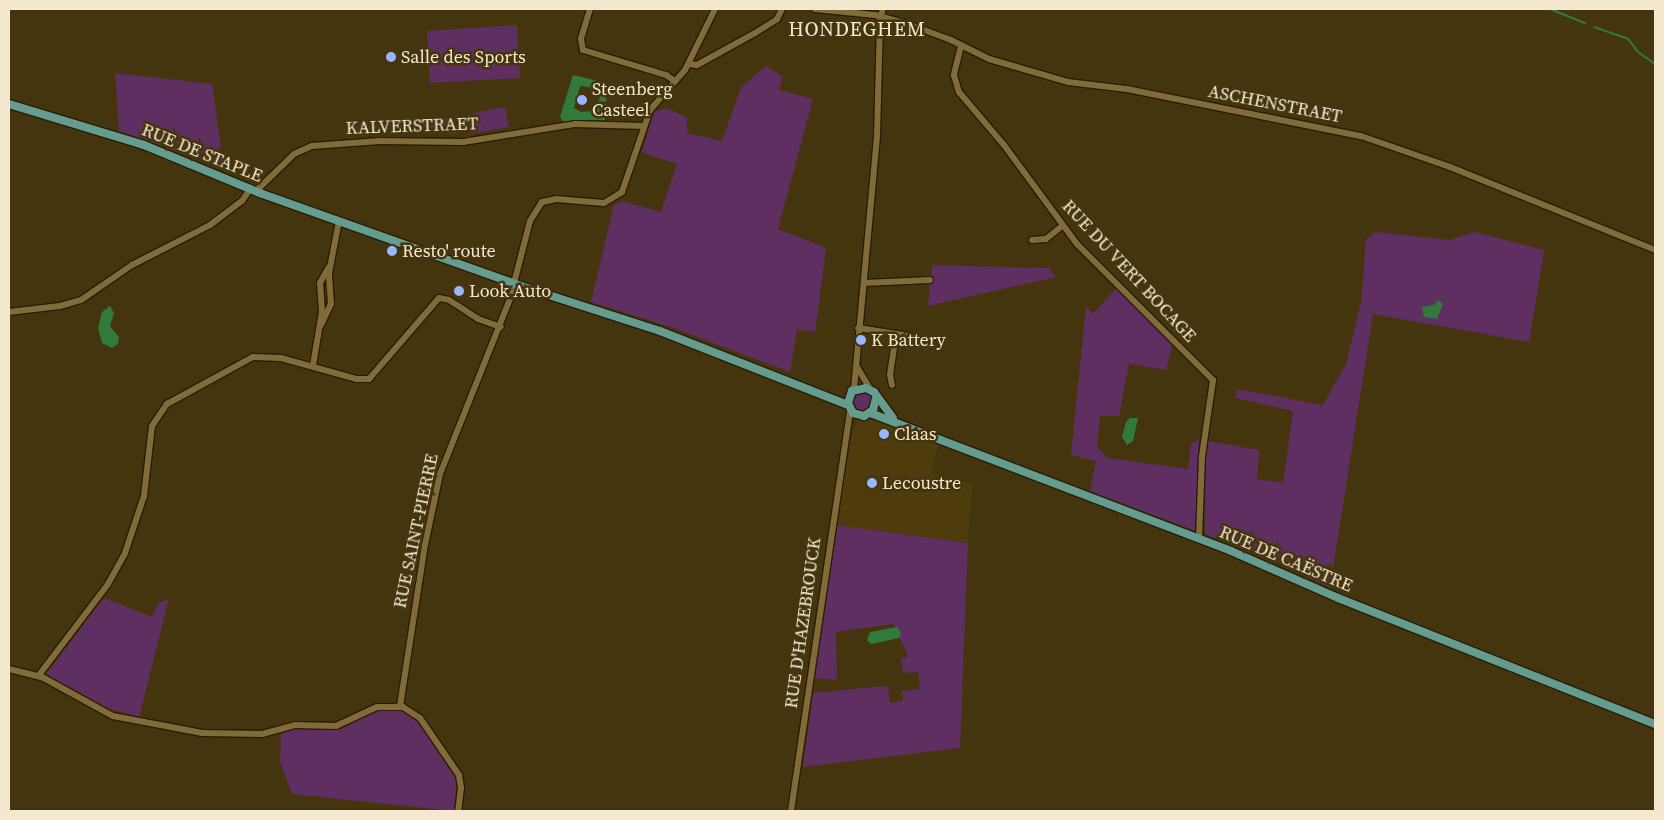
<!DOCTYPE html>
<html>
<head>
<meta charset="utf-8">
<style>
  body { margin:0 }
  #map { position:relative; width:1664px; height:820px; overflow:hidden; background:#45350e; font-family:"Source Serif 4",serif }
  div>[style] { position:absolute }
  .built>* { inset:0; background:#4e3c0d }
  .green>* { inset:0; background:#5e2f60 }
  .round { border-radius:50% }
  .water>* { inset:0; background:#317a3b }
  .stream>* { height:2px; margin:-1px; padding:0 1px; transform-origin:1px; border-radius:1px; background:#317a3b }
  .roads { filter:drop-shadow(1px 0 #281d03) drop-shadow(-1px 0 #281d03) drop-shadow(0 1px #281d03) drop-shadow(0 -1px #281d03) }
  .minor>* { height:6px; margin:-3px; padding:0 3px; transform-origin:3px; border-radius:3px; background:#816b39 }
  .major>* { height:8px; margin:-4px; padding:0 4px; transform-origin:4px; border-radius:4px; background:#659c90 }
  .dots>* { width:14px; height:14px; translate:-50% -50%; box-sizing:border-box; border:2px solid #45350e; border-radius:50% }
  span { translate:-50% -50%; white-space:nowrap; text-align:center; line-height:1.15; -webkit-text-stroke:5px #45350e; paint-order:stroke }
  .poi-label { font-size:18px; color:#f4e9cf }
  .left { translate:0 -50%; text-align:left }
  .street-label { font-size:18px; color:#f4e9cf }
  .quarter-label { font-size:20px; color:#f4e9cf; letter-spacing:1px }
  .frame { position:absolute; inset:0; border:10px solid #f4e9cf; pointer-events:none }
</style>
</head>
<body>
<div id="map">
  <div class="built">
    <i style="clip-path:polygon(858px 420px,880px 420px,939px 442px,931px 473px,972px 484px,968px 543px,836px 525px,852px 434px)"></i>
  </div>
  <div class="green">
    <i style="clip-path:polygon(517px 25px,520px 78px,430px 83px,427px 31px)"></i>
    <i style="clip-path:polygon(766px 66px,783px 77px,779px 90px,813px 99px,778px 229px,826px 248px,815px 332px,797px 329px,790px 372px,671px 327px,591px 302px,614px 205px,622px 201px,661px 212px,677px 164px,642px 152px,654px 112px,667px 108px,687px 118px,687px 133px,722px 141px,741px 87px)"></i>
    <i style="clip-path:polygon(115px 73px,212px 84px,224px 167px,119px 131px)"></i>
    <i style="clip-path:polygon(505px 107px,509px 127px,470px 134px,467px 114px)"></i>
    <i style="clip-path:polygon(425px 118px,456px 119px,456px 134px,424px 133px)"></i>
    <i style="clip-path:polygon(1375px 232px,1450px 240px,1474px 232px,1544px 250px,1529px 342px,1373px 314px,1330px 588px,1270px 558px,1205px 534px,1206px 454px,1208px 441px,1259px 450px,1257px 479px,1283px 483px,1293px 411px,1236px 398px,1237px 389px,1323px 405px,1346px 364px,1361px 302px,1366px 240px)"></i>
    <i style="clip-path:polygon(932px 265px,1049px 268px,1056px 277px,928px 306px)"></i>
    <i style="clip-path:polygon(1118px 286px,1173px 343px,1166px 370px,1129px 364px,1119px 416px,1100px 416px,1097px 447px,1108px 458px,1188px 469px,1191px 443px,1199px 440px,1196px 531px,1090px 491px,1096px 461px,1071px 455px,1086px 306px,1093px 314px)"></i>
    <i class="round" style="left:852px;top:391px;width:20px;height:20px"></i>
    <i style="clip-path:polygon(836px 525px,968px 543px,960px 748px,803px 767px,813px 693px,884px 686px,888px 687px,890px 703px,903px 701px,902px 691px,920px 689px,918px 672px,903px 673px,901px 658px,907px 657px,907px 654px,893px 624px,836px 632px,837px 680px,815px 678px)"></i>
    <i style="clip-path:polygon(104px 598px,152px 617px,158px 604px,169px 598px,139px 717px,99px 706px,46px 674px)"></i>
    <i style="clip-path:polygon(398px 709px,408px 712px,420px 722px,457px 776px,454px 811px,292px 794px,280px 761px,281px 731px,300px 728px,341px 729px,377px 710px)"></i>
  </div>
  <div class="water">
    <i style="clip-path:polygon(573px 75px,607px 83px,606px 102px,599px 101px,600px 93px,595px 88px,580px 86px,574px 108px,581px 112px,592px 111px,598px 103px,606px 104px,605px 120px,564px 122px,560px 117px)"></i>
    <i style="clip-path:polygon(1438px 300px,1443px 304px,1437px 319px,1424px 317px,1422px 307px,1434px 305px)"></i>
    <i style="clip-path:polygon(110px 306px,114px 313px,110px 326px,119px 337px,118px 344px,112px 348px,102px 343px,98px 328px,102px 312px)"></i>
    <i style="clip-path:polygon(1138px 418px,1133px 441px,1127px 445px,1122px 437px,1126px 422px,1130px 418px)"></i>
    <i style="clip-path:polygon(897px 627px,901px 633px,899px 638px,871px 644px,867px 640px,870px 632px)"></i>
  </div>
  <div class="stream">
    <i style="left:1550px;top:9px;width:38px;rotate:22deg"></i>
    <i style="left:1594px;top:27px;width:36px;rotate:19deg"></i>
    <i style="left:1628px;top:39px;width:16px;rotate:52deg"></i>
    <i style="left:1638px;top:52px;width:21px;rotate:35deg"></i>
  </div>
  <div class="roads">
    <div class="minor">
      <i style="left:590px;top:9px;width:31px;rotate:107deg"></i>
      <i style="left:581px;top:39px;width:11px;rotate:80deg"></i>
      <i style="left:583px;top:50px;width:87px;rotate:16.8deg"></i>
      <i style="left:666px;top:75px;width:11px;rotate:34deg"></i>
      <i style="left:815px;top:9px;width:60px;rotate:5.7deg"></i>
      <i style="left:875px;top:15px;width:34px;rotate:15deg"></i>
      <i style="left:908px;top:24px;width:46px;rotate:20.4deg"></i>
      <i style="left:951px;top:40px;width:42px;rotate:26.6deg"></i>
      <i style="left:989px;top:59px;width:82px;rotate:16.2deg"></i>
      <i style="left:1068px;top:82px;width:59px;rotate:6.8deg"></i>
      <i style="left:1127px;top:89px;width:239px;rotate:11.4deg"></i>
      <i style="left:1361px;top:136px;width:94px;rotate:19.2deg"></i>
      <i style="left:1450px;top:167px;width:221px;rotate:22deg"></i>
      <i style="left:880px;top:18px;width:9px;rotate:-72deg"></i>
      <i style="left:961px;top:46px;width:30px;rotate:104deg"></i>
      <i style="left:954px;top:75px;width:18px;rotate:74deg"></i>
      <i style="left:959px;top:92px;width:70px;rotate:49.7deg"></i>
      <i style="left:1004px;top:145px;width:123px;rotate:53.6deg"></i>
      <i style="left:1077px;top:244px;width:192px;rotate:45deg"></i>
      <i style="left:1213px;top:380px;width:77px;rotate:98.2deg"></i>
      <i style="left:1202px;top:456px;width:83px;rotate:92.1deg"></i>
      <i style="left:689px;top:64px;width:8px;rotate:7deg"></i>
      <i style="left:697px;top:65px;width:66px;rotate:-28.9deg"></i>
      <i style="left:755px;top:33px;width:26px;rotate:-32deg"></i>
      <i style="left:777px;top:19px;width:11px;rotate:-63deg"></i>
      <i style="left:256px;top:191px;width:53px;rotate:-44.2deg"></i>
      <i style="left:294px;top:154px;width:20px;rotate:-24deg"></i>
      <i style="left:312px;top:146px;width:68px;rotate:-4.2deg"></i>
      <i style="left:380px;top:141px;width:83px;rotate:0.7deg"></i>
      <i style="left:463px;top:142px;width:113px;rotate:-9.1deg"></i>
      <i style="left:575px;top:124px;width:69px;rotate:1.7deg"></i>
      <i style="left:1032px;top:240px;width:14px;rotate:-4deg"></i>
      <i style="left:1046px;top:239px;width:21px;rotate:-39deg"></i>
      <i style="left:514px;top:283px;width:64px;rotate:-75.5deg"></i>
      <i style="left:530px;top:221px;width:22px;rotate:-58deg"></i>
      <i style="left:542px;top:202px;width:14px;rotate:-12deg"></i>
      <i style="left:556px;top:199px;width:48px;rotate:4.8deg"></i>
      <i style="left:604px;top:203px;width:21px;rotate:-31deg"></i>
      <i style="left:622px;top:192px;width:87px;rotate:-71.1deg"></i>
      <i style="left:650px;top:110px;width:53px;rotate:-48.8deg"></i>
      <i style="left:685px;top:70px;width:68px;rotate:-63.8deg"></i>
      <i style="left:864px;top:283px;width:66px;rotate:-2.6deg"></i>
      <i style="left:9px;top:312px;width:51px;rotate:-6.7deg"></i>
      <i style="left:60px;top:306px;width:22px;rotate:-16deg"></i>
      <i style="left:81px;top:300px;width:62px;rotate:-34.5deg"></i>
      <i style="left:132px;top:265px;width:88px;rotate:-27.1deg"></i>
      <i style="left:210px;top:225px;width:40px;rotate:-37deg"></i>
      <i style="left:242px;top:201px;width:14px;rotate:-56deg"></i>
      <i style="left:321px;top:325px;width:23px;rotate:-65deg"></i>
      <i style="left:331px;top:304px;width:31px;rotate:-94deg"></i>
      <i style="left:329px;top:273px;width:53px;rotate:-79.1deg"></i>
      <i style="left:858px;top:328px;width:59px;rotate:8.8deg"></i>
      <i style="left:313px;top:365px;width:54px;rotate:-80.4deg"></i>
      <i style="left:322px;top:312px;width:29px;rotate:-94deg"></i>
      <i style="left:320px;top:283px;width:18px;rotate:-61deg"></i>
      <i style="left:857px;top:367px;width:26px;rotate:59deg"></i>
      <i style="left:892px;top:385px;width:10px;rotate:-101deg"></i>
      <i style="left:890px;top:375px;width:41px;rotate:-81.7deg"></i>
      <i style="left:854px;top:389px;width:254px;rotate:-84.8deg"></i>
      <i style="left:877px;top:136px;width:118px;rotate:-88.5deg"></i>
      <i style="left:9px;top:669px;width:34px;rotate:14deg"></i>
      <i style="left:42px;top:677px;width:81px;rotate:28.8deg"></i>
      <i style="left:113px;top:716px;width:91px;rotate:10.8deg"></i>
      <i style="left:202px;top:733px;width:60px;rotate:1deg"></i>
      <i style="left:262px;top:734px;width:34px;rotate:-15deg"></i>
      <i style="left:295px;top:725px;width:41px;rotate:1.4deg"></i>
      <i style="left:336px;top:726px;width:45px;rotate:-24.9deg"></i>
      <i style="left:377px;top:707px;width:26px"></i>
      <i style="left:403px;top:707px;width:20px;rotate:33deg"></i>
      <i style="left:420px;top:718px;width:69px;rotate:55.6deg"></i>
      <i style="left:459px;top:775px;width:13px;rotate:81deg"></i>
      <i style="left:461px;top:788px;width:23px;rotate:97deg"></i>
      <i style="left:39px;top:675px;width:114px;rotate:-52.8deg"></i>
      <i style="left:108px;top:584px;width:35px;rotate:-61deg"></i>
      <i style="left:125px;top:553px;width:60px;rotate:-71.6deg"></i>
      <i style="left:144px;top:496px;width:70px;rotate:-83.5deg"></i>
      <i style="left:152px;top:426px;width:27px;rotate:-56deg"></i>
      <i style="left:167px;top:404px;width:98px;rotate:-28.7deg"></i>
      <i style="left:253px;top:357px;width:28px;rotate:2deg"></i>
      <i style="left:281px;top:358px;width:78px;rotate:15.6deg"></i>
      <i style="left:356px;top:379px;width:13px"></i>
      <i style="left:369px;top:379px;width:107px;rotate:-49.2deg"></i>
      <i style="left:439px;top:298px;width:10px;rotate:11deg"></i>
      <i style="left:449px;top:300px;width:35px;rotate:33deg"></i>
      <i style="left:478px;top:319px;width:24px;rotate:19deg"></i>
      <i style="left:400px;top:706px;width:163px;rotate:-81.2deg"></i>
      <i style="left:425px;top:545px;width:73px;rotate:-78.1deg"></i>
      <i style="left:440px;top:474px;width:205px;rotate:-68.2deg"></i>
      <i style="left:791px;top:811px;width:405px;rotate:-81.6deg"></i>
    </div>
    <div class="major">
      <i style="left:9px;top:104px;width:141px;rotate:16.9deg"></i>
      <i style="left:144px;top:145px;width:126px;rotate:22.5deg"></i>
      <i style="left:260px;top:193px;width:280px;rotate:19.6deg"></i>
      <i style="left:524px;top:287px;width:143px;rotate:17.9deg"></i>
      <i style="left:660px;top:331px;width:202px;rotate:21.5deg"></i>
      <i style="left:876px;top:398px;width:12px;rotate:104deg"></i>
      <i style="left:873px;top:410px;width:11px;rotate:146deg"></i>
      <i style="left:864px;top:416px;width:11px;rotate:-165deg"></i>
      <i style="left:853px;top:413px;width:11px;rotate:-117deg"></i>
      <i style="left:848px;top:403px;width:13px;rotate:-72deg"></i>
      <i style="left:852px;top:391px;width:14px;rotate:-12deg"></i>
      <i style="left:866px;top:388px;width:9px;rotate:27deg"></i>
      <i style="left:874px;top:392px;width:32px;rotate:54deg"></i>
      <i style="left:870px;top:413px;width:386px;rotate:20.9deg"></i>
      <i style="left:1231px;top:551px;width:117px;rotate:23.7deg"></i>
      <i style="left:1338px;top:598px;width:341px;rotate:21.7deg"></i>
    </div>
  </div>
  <div class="dots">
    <i style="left:391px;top:57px;background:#97b6fd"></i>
    <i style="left:582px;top:100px;background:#97b6fd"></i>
    <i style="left:392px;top:251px;background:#97b6fd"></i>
    <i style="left:459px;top:291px;background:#97b6fd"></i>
    <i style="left:861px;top:340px;background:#97b6fd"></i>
    <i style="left:884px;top:434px;background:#97b6fd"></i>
    <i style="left:872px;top:483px;background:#97b6fd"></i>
  </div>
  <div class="poi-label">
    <span class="left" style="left:401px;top:57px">Salle des Sports</span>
    <span class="left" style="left:592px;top:100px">Steenberg<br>Casteel</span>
    <span class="left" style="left:402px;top:251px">Resto' route</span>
    <span class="left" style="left:469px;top:291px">Look Auto</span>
    <span class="left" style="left:871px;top:340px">K Battery</span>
    <span class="left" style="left:894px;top:434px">Claas</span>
    <span class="left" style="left:882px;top:483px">Lecoustre</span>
  </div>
  <div class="street-label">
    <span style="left:1275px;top:104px;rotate:11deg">ASCHENSTRAET</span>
    <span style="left:412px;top:126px;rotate:-2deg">KALVERSTRAET</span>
    <span style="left:202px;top:153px;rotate:22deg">RUE DE STAPLE</span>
    <span style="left:1129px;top:271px;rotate:47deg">RUE DU VERT BOCAGE</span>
    <span style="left:416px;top:531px;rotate:-78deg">RUE SAINT-PIERRE</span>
    <span style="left:1286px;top:559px;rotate:23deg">RUE DE CAËSTRE</span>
    <span style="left:803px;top:623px;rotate:-82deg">RUE D'HAZEBROUCK</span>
  </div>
  <div class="quarter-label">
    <span style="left:857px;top:29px">HONDEGHEM</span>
  </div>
  <div class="frame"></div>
</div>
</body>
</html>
